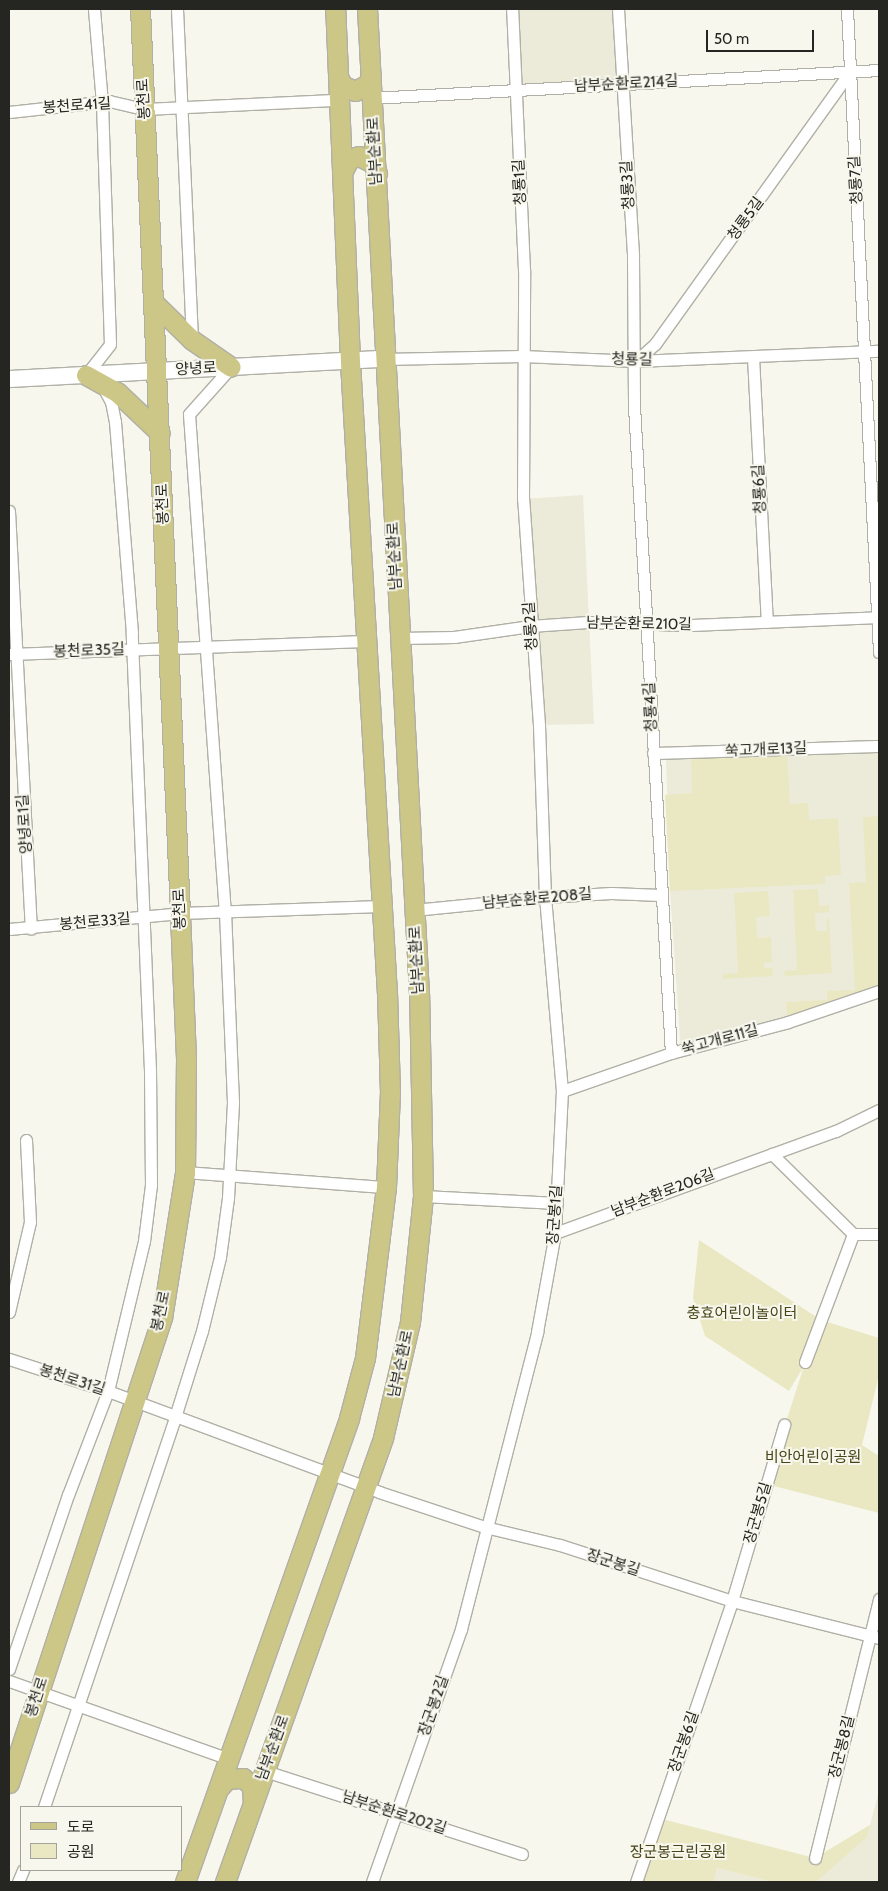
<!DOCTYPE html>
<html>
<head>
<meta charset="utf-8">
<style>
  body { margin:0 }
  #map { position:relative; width:888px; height:1891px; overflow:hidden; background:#f7f7ed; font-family:Cabin,"Noto Sans KR",sans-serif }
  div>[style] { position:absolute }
  .built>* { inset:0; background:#ecebd9 }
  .green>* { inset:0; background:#eae8c3 }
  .roads { filter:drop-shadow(1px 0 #b0b0a6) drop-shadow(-1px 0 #b0b0a6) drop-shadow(0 1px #b0b0a6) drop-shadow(0 -1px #b0b0a6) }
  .minor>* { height:11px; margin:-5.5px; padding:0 5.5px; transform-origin:5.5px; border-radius:5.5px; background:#fff }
  .secondary>* { height:16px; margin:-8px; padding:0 8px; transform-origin:8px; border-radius:8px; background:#fff }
  .primary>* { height:19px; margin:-9.5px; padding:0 9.5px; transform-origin:9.5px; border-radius:9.5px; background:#ccc687 }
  span { translate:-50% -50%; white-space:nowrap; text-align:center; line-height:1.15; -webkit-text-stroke:4px #f7f7ed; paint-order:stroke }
  .street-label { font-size:15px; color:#252521 }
  .park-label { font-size:15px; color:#484418 }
  .frame { position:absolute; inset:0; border:10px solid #252521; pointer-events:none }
  .legend { position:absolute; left:20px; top:1806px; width:162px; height:65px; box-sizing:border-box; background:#f7f7ed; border:1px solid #a3a39b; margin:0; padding:6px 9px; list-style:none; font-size:15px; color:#252521 }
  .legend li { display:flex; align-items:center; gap:10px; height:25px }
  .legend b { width:25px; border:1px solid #a3a39b }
  .scale { position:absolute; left:706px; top:30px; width:108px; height:22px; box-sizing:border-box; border:2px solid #252521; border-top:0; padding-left:6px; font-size:15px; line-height:18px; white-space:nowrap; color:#252521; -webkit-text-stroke:4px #f7f7ed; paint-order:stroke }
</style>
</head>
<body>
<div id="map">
  <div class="built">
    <i style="clip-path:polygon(512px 9px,618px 9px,621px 83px,516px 90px)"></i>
    <i style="clip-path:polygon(583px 495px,594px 724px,539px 725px,523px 499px)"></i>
    <i style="clip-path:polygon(879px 748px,879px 987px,681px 1052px,670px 891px,666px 756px)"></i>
    <i style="clip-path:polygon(879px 1791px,879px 1882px,808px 1882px,815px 1858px,870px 1825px)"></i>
    <i style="clip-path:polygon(717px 1868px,773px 1882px,714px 1882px)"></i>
  </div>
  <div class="green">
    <i style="clip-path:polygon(787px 750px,790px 804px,808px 803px,809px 820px,838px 818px,841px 875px,825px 876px,825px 884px,670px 891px,665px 795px,692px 793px,691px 754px)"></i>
    <i style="clip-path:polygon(879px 816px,879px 991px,787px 1018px,786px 1002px,827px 1000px,827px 991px,855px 990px,849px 883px,866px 882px,863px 817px)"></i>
    <i style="clip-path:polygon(818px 889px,819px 906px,829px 905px,829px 912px,815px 913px,816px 931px,827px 931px,826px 919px,829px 919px,832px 973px,785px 976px,784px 971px,797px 970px,793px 890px)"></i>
    <i style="clip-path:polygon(768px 891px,770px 916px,756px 917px,757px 938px,771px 937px,772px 962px,764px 963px,764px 968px,772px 968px,773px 976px,723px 979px,723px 974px,738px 973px,734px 893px)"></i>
    <i style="clip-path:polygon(699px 1240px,821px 1320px,879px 1338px,879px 1375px,862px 1445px,879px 1456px,879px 1513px,766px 1484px,804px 1366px,789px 1391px,705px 1336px,693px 1298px)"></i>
    <i style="clip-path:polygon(658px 1818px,815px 1858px,870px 1825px,867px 1837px,816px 1882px,773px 1882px,717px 1868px,714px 1882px,636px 1882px)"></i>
  </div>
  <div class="roads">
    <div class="minor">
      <i style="left:177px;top:9px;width:331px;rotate:87.4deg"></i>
      <i style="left:618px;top:9px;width:248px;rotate:86.5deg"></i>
      <i style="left:633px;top:257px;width:149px;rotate:89.6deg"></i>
      <i style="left:634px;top:406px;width:648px;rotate:86.73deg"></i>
      <i style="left:847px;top:9px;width:644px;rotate:87.15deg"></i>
      <i style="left:372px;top:98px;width:508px;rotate:-3.16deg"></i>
      <i style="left:9px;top:112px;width:101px;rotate:-6.3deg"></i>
      <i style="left:109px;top:101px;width:37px;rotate:13deg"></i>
      <i style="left:145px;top:109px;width:194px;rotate:-2.7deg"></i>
      <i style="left:753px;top:357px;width:265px;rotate:87deg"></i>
      <i style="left:384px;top:359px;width:138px;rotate:-1.2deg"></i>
      <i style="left:522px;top:356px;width:114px;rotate:2.5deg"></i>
      <i style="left:636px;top:361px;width:243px;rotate:-2.4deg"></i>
      <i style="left:636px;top:361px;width:25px;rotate:-42deg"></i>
      <i style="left:655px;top:344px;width:335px;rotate:-54.4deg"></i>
      <i style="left:86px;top:375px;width:39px;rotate:-52deg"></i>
      <i style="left:110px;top:344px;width:241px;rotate:-91.9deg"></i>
      <i style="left:102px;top:103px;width:94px;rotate:-94.9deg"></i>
      <i style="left:9px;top:511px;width:418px;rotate:87deg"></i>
      <i style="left:400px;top:638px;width:54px;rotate:-1.1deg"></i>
      <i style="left:454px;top:637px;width:77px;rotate:-8.2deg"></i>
      <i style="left:530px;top:626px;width:58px;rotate:-3.9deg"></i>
      <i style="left:588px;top:622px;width:103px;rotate:1.7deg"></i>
      <i style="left:691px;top:625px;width:188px;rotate:-2.4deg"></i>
      <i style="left:9px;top:654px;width:357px;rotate:-2.1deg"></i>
      <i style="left:653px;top:753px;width:226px;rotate:-1.8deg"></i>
      <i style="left:414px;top:910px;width:132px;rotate:-5.7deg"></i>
      <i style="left:545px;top:897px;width:66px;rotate:-3.5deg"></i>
      <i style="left:611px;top:893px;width:49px;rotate:2.3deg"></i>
      <i style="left:9px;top:929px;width:172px;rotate:-5.3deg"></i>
      <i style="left:180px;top:913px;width:201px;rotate:-2deg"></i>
      <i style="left:562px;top:1091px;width:115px;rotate:-19.2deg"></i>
      <i style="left:671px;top:1053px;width:121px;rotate:-14.8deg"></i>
      <i style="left:788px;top:1022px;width:96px;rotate:-18.8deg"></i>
      <i style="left:772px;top:1154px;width:114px;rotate:44.6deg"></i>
      <i style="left:185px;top:1172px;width:202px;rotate:4.3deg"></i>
      <i style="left:423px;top:1196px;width:134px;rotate:3deg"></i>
      <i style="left:555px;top:1233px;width:299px;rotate:-20deg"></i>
      <i style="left:836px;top:1131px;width:48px;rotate:-26deg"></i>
      <i style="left:9px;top:1312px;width:92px;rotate:-76.9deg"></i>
      <i style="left:30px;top:1222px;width:82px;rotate:-92.8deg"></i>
      <i style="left:9px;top:1359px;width:104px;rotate:17.9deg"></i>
      <i style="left:108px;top:1391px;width:289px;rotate:20.4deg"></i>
      <i style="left:379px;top:1492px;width:112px;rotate:18.3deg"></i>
      <i style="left:485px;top:1527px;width:77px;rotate:13.5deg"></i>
      <i style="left:560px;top:1545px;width:181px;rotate:18deg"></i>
      <i style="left:732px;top:1601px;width:152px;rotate:14.1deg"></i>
      <i style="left:805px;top:1362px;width:137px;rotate:-69.4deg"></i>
      <i style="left:853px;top:1234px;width:26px"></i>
      <i style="left:9px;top:1669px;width:184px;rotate:-71.3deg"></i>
      <i style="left:68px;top:1495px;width:111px;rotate:-69deg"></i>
      <i style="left:108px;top:1391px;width:154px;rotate:-76.5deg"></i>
      <i style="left:144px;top:1241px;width:56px;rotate:-82.9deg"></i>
      <i style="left:151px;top:1185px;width:115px;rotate:-90.5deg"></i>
      <i style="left:150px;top:1070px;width:437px;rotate:-92.4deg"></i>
      <i style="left:132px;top:633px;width:212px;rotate:-94.6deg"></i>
      <i style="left:115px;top:422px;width:20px;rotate:-101deg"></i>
      <i style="left:111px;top:402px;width:17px;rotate:-118deg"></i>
      <i style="left:9px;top:1681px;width:233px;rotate:19.5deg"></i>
      <i style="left:265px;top:1771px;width:270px;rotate:17.9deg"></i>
      <i style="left:44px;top:1807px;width:411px;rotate:-71.4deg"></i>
      <i style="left:175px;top:1417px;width:90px;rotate:-72.6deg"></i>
      <i style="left:202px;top:1331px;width:76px;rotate:-76.3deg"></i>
      <i style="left:220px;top:1257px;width:60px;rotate:-82.3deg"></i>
      <i style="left:228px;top:1198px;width:96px;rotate:-87deg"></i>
      <i style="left:233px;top:1102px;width:188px;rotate:-92.4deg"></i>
      <i style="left:225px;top:914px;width:501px;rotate:-94.12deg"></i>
      <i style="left:189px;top:414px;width:63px;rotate:-48.2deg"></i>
      <i style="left:815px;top:1858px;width:267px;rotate:-76.1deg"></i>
      <i style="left:18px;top:1882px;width:13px;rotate:-67deg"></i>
      <i style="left:372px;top:1882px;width:268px;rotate:-70.6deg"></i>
      <i style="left:461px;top:1629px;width:307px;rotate:-75.6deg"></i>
      <i style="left:537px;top:1332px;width:101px;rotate:-79.7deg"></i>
      <i style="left:555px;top:1233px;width:142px;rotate:-87.2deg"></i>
      <i style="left:562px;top:1091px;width:195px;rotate:-95deg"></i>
      <i style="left:545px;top:897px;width:172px;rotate:-92deg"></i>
      <i style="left:539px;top:725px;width:227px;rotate:-94deg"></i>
      <i style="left:523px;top:499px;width:229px;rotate:-89.7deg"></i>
      <i style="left:524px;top:270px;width:261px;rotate:-92.6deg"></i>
      <i style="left:636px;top:1882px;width:297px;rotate:-71.1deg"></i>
      <i style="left:732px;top:1601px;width:184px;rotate:-73.5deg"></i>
    </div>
    <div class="secondary">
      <i style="left:9px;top:379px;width:376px;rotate:-3.1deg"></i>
    </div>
    <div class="primary">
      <i style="left:338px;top:76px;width:10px;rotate:66deg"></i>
      <i style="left:342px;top:85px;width:14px;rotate:25deg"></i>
      <i style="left:355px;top:91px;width:15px;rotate:-28deg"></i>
      <i style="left:368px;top:84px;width:9px;rotate:-72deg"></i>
      <i style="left:342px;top:173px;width:16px;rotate:-63deg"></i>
      <i style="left:349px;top:159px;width:10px;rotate:-17deg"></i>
      <i style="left:359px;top:156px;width:16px;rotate:27deg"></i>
      <i style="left:373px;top:163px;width:11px;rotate:68deg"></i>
      <i style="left:155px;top:304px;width:52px;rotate:44.2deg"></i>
      <i style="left:192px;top:340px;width:47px;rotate:34.7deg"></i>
      <i style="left:86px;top:375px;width:35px;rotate:29deg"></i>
      <i style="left:117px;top:392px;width:59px;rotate:43.6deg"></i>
      <i style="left:9px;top:1783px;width:490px;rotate:-71.8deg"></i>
      <i style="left:162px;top:1318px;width:148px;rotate:-81deg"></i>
      <i style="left:185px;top:1172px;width:114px;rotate:-89.5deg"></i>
      <i style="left:186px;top:1058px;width:145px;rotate:-92.4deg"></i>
      <i style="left:180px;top:913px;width:905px;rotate:-92.53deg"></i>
      <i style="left:219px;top:1788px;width:12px;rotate:-48deg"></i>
      <i style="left:227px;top:1779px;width:16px;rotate:-4deg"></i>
      <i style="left:243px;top:1778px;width:12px;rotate:42deg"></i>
      <i style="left:252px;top:1786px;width:17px;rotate:87deg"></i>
      <i style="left:185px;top:1882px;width:492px;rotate:-70.5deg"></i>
      <i style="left:349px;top:1418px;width:62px;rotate:-75.1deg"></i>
      <i style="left:365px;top:1358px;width:172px;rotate:-83deg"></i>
      <i style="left:386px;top:1187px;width:94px;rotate:-87.6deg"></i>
      <i style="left:390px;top:1093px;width:99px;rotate:-91.7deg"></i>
      <i style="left:387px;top:994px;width:634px;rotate:-93.35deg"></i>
      <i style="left:350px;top:361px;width:352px;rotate:-92.4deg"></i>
      <i style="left:225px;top:1882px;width:471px;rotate:-70.4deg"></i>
      <i style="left:383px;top:1438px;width:119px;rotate:-76.9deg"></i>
      <i style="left:410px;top:1322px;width:127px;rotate:-84.1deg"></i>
      <i style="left:423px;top:1196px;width:202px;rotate:-91.1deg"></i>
      <i style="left:419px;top:994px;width:986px;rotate:-93.02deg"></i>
    </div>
  </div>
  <div class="street-label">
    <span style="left:626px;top:84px;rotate:-3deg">남부순환로214길</span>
    <span style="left:144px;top:99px;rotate:-93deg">봉천로</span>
    <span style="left:77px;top:106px;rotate:-4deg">봉천로41길</span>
    <span style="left:375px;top:151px;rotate:-93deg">남부순환로</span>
    <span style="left:856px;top:180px;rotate:-93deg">청룡7길</span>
    <span style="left:520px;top:182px;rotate:-93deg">청룡1길</span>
    <span style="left:628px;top:185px;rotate:-93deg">청룡3길</span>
    <span style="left:746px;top:219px;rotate:-54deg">청룡5길</span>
    <span style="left:632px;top:360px;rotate:1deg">청룡길</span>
    <span style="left:196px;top:369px;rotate:-3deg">양녕로</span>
    <span style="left:760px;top:489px;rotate:-93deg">청룡6길</span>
    <span style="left:163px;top:504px;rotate:-92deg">봉천로</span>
    <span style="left:395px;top:556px;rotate:-93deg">남부순환로</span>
    <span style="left:639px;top:624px;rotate:1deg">남부순환로210길</span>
    <span style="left:531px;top:626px;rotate:-94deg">청룡2길</span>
    <span style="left:89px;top:651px;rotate:-2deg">봉천로35길</span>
    <span style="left:651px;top:707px;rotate:-93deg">청룡4길</span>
    <span style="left:766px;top:750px;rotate:-2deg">쑥고개로13길</span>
    <span style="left:25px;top:824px;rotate:-94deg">양녕로1길</span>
    <span style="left:537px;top:899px;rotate:-5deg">남부순환로208길</span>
    <span style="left:180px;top:909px;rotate:-92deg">봉천로</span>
    <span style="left:95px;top:922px;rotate:-5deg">봉천로33길</span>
    <span style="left:417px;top:960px;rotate:-93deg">남부순환로</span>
    <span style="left:720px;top:1040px;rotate:-15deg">쑥고개로11길</span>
    <span style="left:663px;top:1193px;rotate:-21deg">남부순환로206길</span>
    <span style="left:555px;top:1215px;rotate:-86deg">장군봉1길</span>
    <span style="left:161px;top:1311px;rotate:-78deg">봉천로</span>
    <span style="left:401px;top:1364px;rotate:-78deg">남부순환로</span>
    <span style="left:72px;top:1380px;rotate:18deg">봉천로31길</span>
    <span style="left:758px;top:1513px;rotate:-74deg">장군봉5길</span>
    <span style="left:613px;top:1563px;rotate:18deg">장군봉길</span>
    <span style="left:37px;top:1697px;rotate:-72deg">봉천로</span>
    <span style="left:434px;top:1706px;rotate:-71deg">장군봉2길</span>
    <span style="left:684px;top:1742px;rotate:-71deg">장군봉6길</span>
    <span style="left:842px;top:1747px;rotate:-76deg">장군봉8길</span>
    <span style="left:273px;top:1748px;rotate:-70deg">남부순환로</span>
    <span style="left:394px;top:1813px;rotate:18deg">남부순환로202길</span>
  </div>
  <div class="park-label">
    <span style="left:742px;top:1314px">충효어린이놀이터</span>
    <span style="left:813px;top:1458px">비안어린이공원</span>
    <span style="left:678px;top:1853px">장군봉근린공원</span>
  </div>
  <div class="frame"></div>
  <ul class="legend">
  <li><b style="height:6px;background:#ccc687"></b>도로</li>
  <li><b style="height:14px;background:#eae8c3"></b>공원</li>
  </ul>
  <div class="scale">50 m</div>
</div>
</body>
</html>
